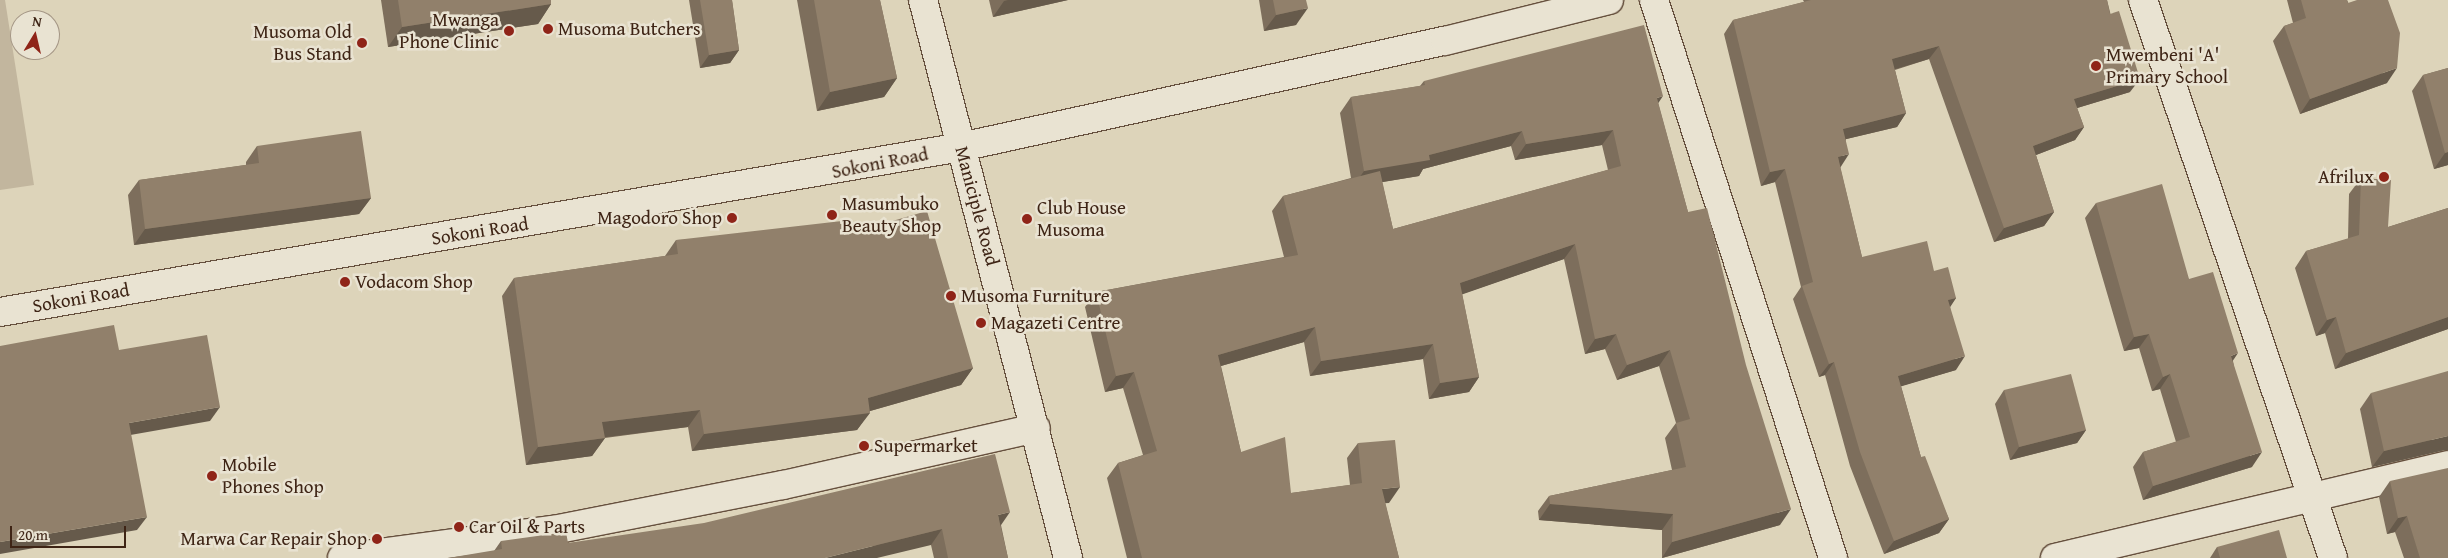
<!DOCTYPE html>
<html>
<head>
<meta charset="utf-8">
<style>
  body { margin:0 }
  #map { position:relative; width:2448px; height:558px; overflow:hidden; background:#ddd4ba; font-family:"Gentium Book Plus",serif }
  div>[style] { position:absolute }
  .green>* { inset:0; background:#c2b69e }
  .roads { filter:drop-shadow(1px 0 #66503e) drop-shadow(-1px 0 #66503e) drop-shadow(0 1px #66503e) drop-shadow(0 -1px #66503e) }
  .street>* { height:28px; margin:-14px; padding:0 14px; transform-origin:14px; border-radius:14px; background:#e9e3d2 }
  .secondary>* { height:28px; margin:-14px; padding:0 14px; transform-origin:14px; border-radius:14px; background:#e9e3d2 }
  .wall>* { inset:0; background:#7d6e5c }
  .shaded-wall>* { inset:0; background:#665a4b }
  .building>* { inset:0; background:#91806b }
  .dots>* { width:14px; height:14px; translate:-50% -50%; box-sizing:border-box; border:2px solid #e9e3d2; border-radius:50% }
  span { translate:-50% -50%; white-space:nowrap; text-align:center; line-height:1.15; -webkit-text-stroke:5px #e9e3d2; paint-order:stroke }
  .poi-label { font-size:19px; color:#3e2415 }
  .right { translate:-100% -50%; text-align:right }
  .left { translate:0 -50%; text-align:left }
  .street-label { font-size:19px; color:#3e2415 }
  .north { position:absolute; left:10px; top:10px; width:50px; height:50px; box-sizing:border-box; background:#e9e3d2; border:1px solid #a59786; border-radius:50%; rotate:9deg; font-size:14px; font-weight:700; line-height:20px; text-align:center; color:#3e2415 }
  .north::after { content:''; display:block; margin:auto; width:18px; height:22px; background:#8f2418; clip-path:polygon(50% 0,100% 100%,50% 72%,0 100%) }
  .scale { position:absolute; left:10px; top:526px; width:116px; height:22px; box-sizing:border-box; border:2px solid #3e2415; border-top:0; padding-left:6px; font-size:15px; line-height:18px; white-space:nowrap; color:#3e2415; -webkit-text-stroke:4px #e9e3d2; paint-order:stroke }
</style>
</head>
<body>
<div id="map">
  <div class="green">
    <i style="clip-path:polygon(0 0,5px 0,34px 185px,0 190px)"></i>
  </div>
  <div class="roads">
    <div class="street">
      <i style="left:1654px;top:0;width:586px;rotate:72.21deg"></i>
      <i style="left:2143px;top:0;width:589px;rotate:71.2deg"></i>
      <i style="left:0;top:312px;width:975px;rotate:-9.74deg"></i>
      <i style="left:961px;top:147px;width:495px;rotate:-12.4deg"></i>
      <i style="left:1445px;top:41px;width:169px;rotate:-14deg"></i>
      <i style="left:342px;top:558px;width:213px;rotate:-7.6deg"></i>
      <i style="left:553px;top:530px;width:234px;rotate:-11.1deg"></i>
      <i style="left:783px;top:485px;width:259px;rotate:-12.7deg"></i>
      <i style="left:2055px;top:558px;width:404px;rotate:-13.3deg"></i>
    </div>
    <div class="secondary">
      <i style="left:923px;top:0;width:577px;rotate:75.43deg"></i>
    </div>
  </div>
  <div class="wall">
    <i style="clip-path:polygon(381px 0,551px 0,551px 4px,538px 24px,388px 47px)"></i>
    <i style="clip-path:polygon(689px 0,732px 0,739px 50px,730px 63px,700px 68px)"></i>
    <i style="clip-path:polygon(797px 0,880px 0,897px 78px,884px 97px,817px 111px)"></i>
    <i style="clip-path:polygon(989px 0,1068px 0,993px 17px)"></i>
    <i style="clip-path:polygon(1259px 0,1306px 0,1296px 25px,1264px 31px)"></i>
    <i style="clip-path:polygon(1803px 0,2107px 0,2130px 92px,2077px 108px,2084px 127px,2075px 140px,2036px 155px,2054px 212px,2044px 226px,1994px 242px,1929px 59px,1895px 70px,1906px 113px,1897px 127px,1846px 139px,1840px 167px,1862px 257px,1934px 271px,1956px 298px,1950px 306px,1956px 370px,1901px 386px,1921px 457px,1949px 519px,1939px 533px,1884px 554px,1850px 466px,1825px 375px,1819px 377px,1793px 299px,1801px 287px,1775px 182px,1761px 186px,1724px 34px,1733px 20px,1804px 2px)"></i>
    <i style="clip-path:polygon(2287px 0,2347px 0,2387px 83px,2300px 114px,2273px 41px,2284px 26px,2293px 23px)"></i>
    <i style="clip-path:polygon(2448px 68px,2448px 165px,2434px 169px,2412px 91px,2423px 75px)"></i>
    <i style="clip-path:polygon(evenodd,1424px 81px,1658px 103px,1688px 212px,1780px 525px,1662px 558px,1662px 530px,1539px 520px,1538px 511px,1549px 496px,1672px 470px,1665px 438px,1676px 423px,1659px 366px,1617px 380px,1605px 349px,1585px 354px,1564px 259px,1462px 294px,1479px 377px,1469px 392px,1429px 399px,1423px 359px,1310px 376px,1304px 342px,1221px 366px,1241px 452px,1291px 493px,1350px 485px,1347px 458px,1358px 443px,1389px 503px,1385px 503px,1399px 558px,1127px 558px,1107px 478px,1118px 463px,1143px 455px,1123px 388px,1105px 392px,1085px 307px,1096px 292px,1284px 257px,1272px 211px,1283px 196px,1351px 178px,1340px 113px,1351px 97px,1420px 86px,1424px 81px,1602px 145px,1608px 170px,1393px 229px,1382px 182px,1419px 176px,1423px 169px,1511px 146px,1515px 160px,1602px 145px)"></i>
    <i style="clip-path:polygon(257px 146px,371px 198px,359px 214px,134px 245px,128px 195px,139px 180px,246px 165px,246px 162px)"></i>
    <i style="clip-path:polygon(2361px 178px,2388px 227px,2448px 208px,2448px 329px,2335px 369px,2325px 333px,2316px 336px,2295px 268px,2306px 251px,2348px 239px,2349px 194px)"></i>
    <i style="clip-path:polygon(2096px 203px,2189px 279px,2233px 361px,2252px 467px,2143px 500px,2133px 467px,2143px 452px,2176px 442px,2160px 389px,2152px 391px,2139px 348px,2124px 351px,2085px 218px)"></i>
    <i style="clip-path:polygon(844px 235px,973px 368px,961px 385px,870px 411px,857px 430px,692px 451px,688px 427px,605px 438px,592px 456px,526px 465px,502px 296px,514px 278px,665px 256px,676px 240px)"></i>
    <i style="clip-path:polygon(2004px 390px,2086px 430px,2077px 443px,2010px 460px,1995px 404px)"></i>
    <i style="clip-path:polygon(2371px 393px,2445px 450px,2372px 467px,2360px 409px)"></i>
    <i style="clip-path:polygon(2390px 481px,2448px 558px,2404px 558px,2395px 532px,2387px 534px,2379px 497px)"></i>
    <i style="clip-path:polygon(1001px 525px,1008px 558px,934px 558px,931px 545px,494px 551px,501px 541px,568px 543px)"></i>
    <i style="clip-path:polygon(2217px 547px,2287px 558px,2210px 558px)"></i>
  </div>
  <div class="shaded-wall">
    <i style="clip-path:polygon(1008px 0,1068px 0,993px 17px,1004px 1px)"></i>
    <i style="clip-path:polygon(551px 4px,538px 24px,388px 47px,402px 27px)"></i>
    <i style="clip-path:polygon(1308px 8px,1296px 25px,1264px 31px,1276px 15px)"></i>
    <i style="clip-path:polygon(1939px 46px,1929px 59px,1882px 73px,1892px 59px)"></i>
    <i style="clip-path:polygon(739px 50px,730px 63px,700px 68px,709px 55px)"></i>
    <i style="clip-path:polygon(2397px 68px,2387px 83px,2300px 114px,2310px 99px)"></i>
    <i style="clip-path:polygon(897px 78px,884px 97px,817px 111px,830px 92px)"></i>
    <i style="clip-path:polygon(2140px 79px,2130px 92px,2064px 112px,2074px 99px)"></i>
    <i style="clip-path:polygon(1663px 96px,1653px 111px,1657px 98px)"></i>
    <i style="clip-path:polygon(1906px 113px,1897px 127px,1834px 142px,1843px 129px)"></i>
    <i style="clip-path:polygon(2084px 127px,2075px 140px,2023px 160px,2033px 146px)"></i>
    <i style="clip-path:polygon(1613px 130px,1602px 145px,1515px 160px,1526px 144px)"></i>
    <i style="clip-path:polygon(1522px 131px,1511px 146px,1423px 169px,1419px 176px,1353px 187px,1364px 171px,1429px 155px)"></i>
    <i style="clip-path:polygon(2448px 152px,2448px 165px,2434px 169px,2445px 153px)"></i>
    <i style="clip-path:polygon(1849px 154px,1840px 168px,1838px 157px)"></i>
    <i style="clip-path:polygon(1785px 169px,1775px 182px,1761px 186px,1770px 172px)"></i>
    <i style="clip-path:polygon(371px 198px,359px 214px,134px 245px,145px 229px)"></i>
    <i style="clip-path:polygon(2054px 212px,2044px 226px,1994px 242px,2004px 228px)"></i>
    <i style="clip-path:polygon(1575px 244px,1564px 259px,1449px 299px,1460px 283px)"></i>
    <i style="clip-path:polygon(1956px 298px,1947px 312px,1948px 300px)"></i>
    <i style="clip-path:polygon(2336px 317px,2325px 333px,2316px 336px,2327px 320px)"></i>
    <i style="clip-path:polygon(2448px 317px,2448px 329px,2335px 369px,2346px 353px)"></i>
    <i style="clip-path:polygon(1315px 327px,1304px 342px,1207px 370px,1218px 355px)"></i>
    <i style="clip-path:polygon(1616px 334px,1605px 349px,1585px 354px,1595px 339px)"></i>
    <i style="clip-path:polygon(2149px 334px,2139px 348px,2124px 351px,2134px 337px)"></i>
    <i style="clip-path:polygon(1433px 344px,1423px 359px,1310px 376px,1321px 361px)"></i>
    <i style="clip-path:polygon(1670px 350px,1659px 366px,1617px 380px,1627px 365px)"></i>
    <i style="clip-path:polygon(2238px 353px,2228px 368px,2231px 356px)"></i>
    <i style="clip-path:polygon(1965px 356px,1956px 370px,1889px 390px,1898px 376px)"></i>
    <i style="clip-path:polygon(1834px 362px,1825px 375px,1819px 377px,1829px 364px)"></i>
    <i style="clip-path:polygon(973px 368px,961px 385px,863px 413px,870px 413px,857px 430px,692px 451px,704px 434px,868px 398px)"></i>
    <i style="clip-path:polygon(1134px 372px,1123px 388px,1105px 392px,1116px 376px)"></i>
    <i style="clip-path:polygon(2170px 374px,2160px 389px,2152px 391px,2163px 377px)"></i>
    <i style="clip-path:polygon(1479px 377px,1469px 392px,1429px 399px,1440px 383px)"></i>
    <i style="clip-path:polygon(220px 407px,210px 421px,119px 437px,129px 423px)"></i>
    <i style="clip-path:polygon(700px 410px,688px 427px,590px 439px,602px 422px)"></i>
    <i style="clip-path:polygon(2086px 430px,2077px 443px,2010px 460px,2019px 447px)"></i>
    <i style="clip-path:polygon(2448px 436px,2448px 450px,2445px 450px,2372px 467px,2384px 451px)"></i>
    <i style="clip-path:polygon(605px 438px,592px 456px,526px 465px,538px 447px)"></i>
    <i style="clip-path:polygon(2262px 452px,2252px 467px,2143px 500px,2153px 486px)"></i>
    <i style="clip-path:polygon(1400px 487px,1389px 503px,1371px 504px,1382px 489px)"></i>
    <i style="clip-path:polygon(1550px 504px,1673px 514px,1662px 530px,1539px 520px)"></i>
    <i style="clip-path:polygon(1791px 509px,1780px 525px,1662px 558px,1672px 542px)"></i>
    <i style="clip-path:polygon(1010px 512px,999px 528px,998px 515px)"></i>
    <i style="clip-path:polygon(2407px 516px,2395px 532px,2387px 534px,2398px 518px)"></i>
    <i style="clip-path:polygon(147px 517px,137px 530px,0 554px,0 542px)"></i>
    <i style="clip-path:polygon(1949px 519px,1939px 533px,1884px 554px,1894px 541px)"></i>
    <i style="clip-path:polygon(942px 529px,931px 545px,877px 558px,825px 558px)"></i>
  </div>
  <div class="building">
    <i style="clip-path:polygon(398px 0,551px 0,551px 4px,402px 27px)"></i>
    <i style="clip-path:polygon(700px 0,732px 0,739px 50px,709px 55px)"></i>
    <i style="clip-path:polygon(814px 0,880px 0,897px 78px,830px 92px)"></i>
    <i style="clip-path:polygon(1273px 0,1306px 0,1308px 8px,1276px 15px)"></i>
    <i style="clip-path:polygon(1811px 0,2107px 0,2110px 14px,2119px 11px,2140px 79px,2074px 99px,2084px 127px,2033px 146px,2054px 212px,2004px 228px,1939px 46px,1892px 59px,1906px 113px,1843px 129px,1849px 154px,1838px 157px,1862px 257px,1927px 241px,1934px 271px,1948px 267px,1956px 298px,1948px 300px,1965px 356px,1898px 376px,1921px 457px,1925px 456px,1949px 519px,1894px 541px,1860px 452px,1834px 362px,1829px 364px,1802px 286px,1813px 282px,1785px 169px,1770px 172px,1733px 20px)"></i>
    <i style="clip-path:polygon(2301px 0,2347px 0,2348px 3px,2357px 0,2388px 0,2400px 33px,2397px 68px,2310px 99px,2284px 26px,2306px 18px)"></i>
    <i style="clip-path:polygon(1644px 25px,1663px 96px,1657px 98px,1688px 212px,1707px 208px,1746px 365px,1791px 509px,1672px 542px,1673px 514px,1550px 504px,1549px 496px,1686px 467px,1676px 423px,1690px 419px,1670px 350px,1627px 365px,1616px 334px,1595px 339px,1575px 244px,1460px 283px,1479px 377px,1440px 383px,1433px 344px,1321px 361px,1315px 327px,1218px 355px,1241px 452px,1285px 437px,1291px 493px,1362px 483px,1358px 443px,1395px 440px,1400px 487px,1382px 489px,1399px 558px,1142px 558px,1118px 463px,1157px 451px,1134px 372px,1116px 376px,1096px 292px,1298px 255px,1283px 196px,1380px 171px,1393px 229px,1621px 166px,1613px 130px,1526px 144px,1522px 131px,1429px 155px,1430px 160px,1364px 171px,1351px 97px,1425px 85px,1424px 81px)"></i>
    <i style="clip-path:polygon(2448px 68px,2448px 152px,2445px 153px,2423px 75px)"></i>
    <i style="clip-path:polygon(361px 131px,371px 198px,145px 229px,139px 180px,259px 163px,257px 146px)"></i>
    <i style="clip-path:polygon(2361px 178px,2391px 180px,2388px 227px,2448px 208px,2448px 317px,2346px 353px,2336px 317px,2327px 320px,2306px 251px,2359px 235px)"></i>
    <i style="clip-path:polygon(2162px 184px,2189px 279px,2213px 272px,2238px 353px,2231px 356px,2262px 452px,2153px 486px,2143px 452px,2190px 437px,2170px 374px,2163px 377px,2149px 334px,2134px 337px,2096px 203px)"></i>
    <i style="clip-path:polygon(927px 211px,973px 368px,868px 398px,870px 413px,704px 434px,700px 410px,602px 422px,605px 438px,538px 447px,514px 278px,678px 254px,676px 240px,842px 221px,844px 235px)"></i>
    <i style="clip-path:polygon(114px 325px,119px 350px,207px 335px,220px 407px,129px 423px,147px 517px,0 542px,0 346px)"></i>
    <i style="clip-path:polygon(2448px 371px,2448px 436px,2384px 451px,2371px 393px)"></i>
    <i style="clip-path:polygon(2071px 374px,2086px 430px,2019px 447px,2004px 390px)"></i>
    <i style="clip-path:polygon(995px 454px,1010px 512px,998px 515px,1008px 558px,948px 558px,942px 529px,825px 558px,448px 558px,502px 549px,501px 541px,566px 532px,568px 543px,704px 523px)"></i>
    <i style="clip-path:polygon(2448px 468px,2448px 558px,2420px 558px,2407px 516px,2398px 518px,2390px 481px)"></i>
    <i style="clip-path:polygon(2279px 530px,2287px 558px,2220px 558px,2217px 547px)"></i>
  </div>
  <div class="dots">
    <i style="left:548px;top:29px;background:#8f2418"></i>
    <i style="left:509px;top:31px;background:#8f2418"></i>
    <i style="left:362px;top:43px;background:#8f2418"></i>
    <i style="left:2096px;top:66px;background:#8f2418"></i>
    <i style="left:2384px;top:177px;background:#8f2418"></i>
    <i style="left:832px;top:215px;background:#8f2418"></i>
    <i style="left:732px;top:218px;background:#8f2418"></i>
    <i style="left:1027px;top:219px;background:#8f2418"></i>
    <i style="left:345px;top:282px;background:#8f2418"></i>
    <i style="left:951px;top:296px;background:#8f2418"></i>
    <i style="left:981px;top:323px;background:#8f2418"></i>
    <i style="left:864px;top:446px;background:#8f2418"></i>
    <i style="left:212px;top:476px;background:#8f2418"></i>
    <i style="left:459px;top:527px;background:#8f2418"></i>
    <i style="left:377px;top:539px;background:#8f2418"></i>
  </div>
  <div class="poi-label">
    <span class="right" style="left:499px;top:31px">Mwanga<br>Phone Clinic</span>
    <span class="left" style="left:558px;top:29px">Musoma Butchers</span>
    <span class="right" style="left:352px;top:43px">Musoma Old<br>Bus Stand</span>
    <span class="left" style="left:2106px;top:66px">Mwembeni 'A'<br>Primary School</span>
    <span class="right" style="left:2374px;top:177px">Afrilux</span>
    <span class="left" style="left:842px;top:215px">Masumbuko<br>Beauty Shop</span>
    <span class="left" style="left:1037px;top:219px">Club House<br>Musoma</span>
    <span class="right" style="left:722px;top:218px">Magodoro Shop</span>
    <span class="left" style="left:355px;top:282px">Vodacom Shop</span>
    <span class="left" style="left:961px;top:296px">Musoma Furniture</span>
    <span class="left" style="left:991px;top:323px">Magazeti Centre</span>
    <span class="left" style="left:874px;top:446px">Supermarket</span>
    <span class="left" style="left:222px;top:476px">Mobile<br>Phones Shop</span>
    <span class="left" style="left:469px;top:527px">Car Oil &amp; Parts</span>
    <span class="right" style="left:367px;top:539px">Marwa Car Repair Shop</span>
  </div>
  <div class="street-label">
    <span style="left:880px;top:163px;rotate:-11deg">Sokoni Road</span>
    <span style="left:977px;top:206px;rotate:75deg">Maniciple Road</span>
    <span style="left:480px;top:231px;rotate:-9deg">Sokoni Road</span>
    <span style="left:81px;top:298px;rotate:-10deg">Sokoni Road</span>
  </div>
  <div class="north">N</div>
  <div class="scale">20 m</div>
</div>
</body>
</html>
